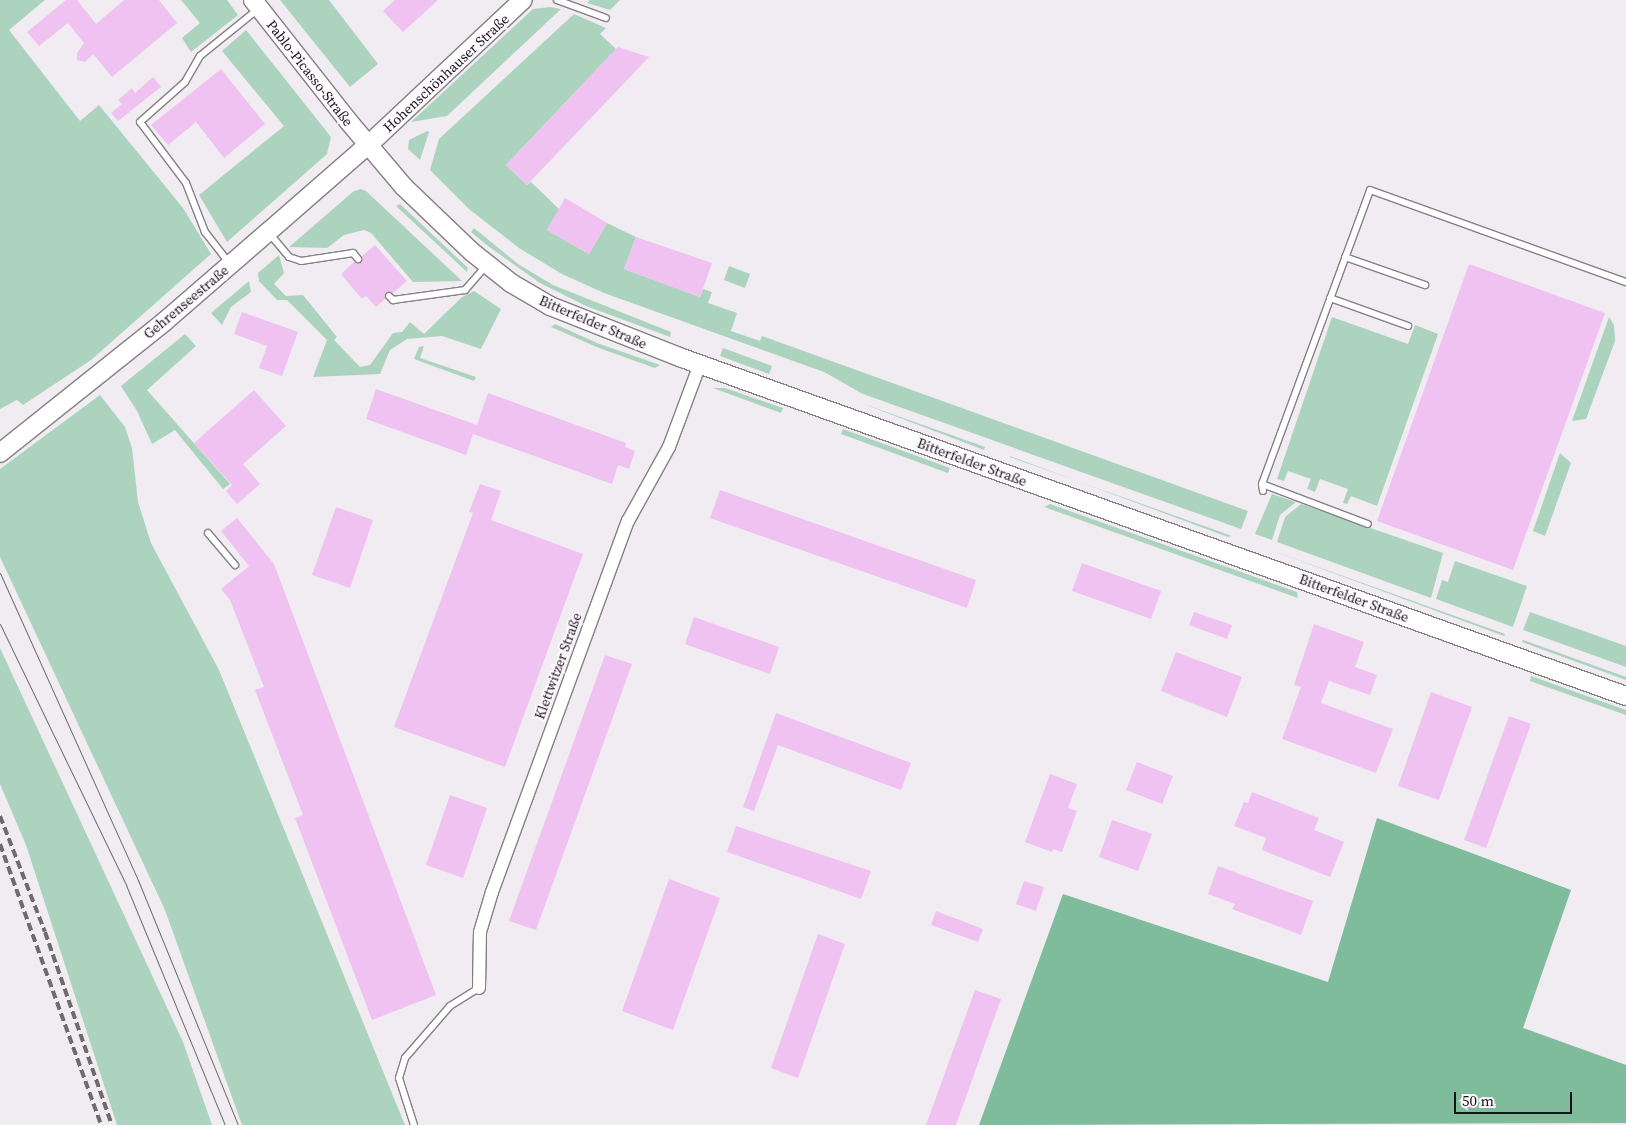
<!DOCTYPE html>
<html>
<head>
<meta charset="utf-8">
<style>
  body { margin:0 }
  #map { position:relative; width:1626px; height:1125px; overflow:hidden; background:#f1ecf1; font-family:"Source Serif 4",serif }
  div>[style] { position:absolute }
  .green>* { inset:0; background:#acd3bd }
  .forest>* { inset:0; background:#7ebc9b }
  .building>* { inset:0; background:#efc2f1 }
  .roads { filter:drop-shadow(1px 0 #848084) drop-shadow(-1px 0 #848084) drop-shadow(0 1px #848084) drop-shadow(0 -1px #848084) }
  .lane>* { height:6px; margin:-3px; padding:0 3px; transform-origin:3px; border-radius:3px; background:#fff }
  .street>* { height:12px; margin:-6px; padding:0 6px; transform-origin:6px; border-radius:6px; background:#fff }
  .secondary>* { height:18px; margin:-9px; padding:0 9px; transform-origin:9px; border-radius:9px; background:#fff }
  .tram>* { height:1px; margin:-0.5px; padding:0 0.5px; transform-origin:0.5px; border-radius:0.5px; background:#6e6b6e }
  .rail>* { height:4px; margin-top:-2px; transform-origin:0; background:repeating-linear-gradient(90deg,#6e6b6e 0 8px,transparent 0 12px) }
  span { translate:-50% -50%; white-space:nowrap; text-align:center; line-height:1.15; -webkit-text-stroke:4px #fef9fe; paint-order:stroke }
  .street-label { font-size:14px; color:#171517 }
  .scale { position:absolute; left:1454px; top:1092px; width:118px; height:22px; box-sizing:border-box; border:2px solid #171517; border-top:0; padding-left:6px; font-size:15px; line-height:18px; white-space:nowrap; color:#171517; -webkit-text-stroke:4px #fef9fe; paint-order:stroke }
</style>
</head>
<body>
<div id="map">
  <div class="green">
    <i style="clip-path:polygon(0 0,45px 0,9px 30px,80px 121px,99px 105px,183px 208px,211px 254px,91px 360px,23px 405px,17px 400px,0 409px)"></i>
    <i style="clip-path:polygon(181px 0,227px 0,238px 15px,191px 52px,182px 38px,200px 23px)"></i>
    <i style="clip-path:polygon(280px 0,329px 0,378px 64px,350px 87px)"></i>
    <i style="clip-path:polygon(590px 0,620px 0,610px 10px,587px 3px)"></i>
    <i style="clip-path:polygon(550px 7px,561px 9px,447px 116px,411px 122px,533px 9px)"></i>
    <i style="clip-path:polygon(574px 14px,606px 28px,600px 34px,616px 49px,506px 165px,527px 185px,531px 182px,559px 209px,547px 230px,589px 254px,607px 223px,636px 237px,624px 269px,700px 297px,703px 289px,712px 292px,708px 303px,737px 313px,731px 331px,760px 341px,762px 336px,1248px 511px,1241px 529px,863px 394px,824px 372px,604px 293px,562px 274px,519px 248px,469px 209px,430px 170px,439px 139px)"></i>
    <i style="clip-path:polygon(246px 30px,331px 137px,327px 154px,227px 242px,199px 195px,284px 126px,222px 51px)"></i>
    <i style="clip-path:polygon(427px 131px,429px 132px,420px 160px,408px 149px,409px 140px)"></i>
    <i style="clip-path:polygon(361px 189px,366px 191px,462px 281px,413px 282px,371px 233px,364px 230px,344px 235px,327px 248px,289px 247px,354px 191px)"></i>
    <i style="clip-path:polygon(400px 204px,468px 268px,467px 272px,396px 206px)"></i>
    <i style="clip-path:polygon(474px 228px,518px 264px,553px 285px,671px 332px,670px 337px,586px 306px,540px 283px,488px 246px,471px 232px)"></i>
    <i style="clip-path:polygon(279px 255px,284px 273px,274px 284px,286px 296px,303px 295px,337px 337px,334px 340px,360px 367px,370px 365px,393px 333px,402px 332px,410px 322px,424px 334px,462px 297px,474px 291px,501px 309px,481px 349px,442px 336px,407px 339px,390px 350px,380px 374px,313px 377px,327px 340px,287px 300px,277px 300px,259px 281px,258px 273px)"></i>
    <i style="clip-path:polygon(729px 266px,750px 274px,745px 288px,724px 280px)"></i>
    <i style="clip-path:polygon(249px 281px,251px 292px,231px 307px,222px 325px,211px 313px)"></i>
    <i style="clip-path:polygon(1332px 317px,1408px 344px,1415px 325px,1438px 334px,1377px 506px,1351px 496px,1347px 504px,1343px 503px,1348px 489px,1320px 479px,1315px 492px,1307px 489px,1311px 479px,1288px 471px,1284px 481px,1277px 479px)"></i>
    <i style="clip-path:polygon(1609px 317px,1614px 325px,1615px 341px,1586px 419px,1572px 421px)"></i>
    <i style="clip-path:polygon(555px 324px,597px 343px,660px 365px,655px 368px,599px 348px,551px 327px)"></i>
    <i style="clip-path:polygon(185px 334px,196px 346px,147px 390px,230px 484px,223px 489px,175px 430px,152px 444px,137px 411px,121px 386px)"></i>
    <i style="clip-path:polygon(424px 346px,420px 358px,476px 377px,474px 381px,414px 359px,419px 347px)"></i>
    <i style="clip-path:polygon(723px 348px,772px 366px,769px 374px,720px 356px)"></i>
    <i style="clip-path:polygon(713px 388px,725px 388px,783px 408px,781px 413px)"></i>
    <i style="clip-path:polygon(100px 395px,125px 427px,132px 448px,138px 502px,151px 543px,219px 670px,405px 1125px,242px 1125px,165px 910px,0 557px,0 469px)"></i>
    <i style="clip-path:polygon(861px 403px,985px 447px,984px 450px)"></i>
    <i style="clip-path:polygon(843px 429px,950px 468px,948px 473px,841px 434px)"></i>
    <i style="clip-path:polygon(1560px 453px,1571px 463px,1545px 536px,1533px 531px)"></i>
    <i style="clip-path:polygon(1010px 456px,1010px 457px,1232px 536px,1228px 537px)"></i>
    <i style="clip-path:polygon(1272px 494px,1296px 502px,1280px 515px,1272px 540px,1255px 534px)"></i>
    <i style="clip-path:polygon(1050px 504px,1297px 592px,1298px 598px,1044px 507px)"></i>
    <i style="clip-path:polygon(1301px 504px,1443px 553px,1431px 598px,1277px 542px,1285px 517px)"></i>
    <i style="clip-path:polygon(1257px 545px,1505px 634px,1504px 636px)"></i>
    <i style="clip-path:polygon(1455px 561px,1527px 586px,1513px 627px,1436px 599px,1442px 580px,1448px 582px)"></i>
    <i style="clip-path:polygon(1530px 612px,1626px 646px,1626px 667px,1523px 630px)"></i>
    <i style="clip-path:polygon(1523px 640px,1626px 677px,1626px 680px,1522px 642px)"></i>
    <i style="clip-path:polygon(0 648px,183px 1042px,212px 1125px,117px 1125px,26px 845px,0 784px)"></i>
    <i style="clip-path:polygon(1531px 676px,1626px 710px,1626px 715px,1530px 681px)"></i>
  </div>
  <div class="forest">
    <i style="clip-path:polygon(1377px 818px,1571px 890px,1523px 1028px,1626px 1065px,1626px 1123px,979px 1125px,1063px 894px,1328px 982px)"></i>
  </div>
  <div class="building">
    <i style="clip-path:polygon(66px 0,77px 0,96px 24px,124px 0,159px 0,177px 23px,112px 77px,93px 54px,85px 62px,77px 60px,77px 53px,84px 43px,68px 23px,39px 46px,27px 32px)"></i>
    <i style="clip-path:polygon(395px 0,438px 0,403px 32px,383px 11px)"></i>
    <i style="clip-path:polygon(618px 47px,649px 57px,527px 185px,506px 165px)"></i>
    <i style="clip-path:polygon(221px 69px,265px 124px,224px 158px,196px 122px,168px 145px,151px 125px)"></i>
    <i style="clip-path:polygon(153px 77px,161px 87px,118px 121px,111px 113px,122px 104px,118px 100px,132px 88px,135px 93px)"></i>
    <i style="clip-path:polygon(565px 198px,607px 223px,589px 254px,547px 230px)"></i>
    <i style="clip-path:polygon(636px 237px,712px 263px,700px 297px,624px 269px)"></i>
    <i style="clip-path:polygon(375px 245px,407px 281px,393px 293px,386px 292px,385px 299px,376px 307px,366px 296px,362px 299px,341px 274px,354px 262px,362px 262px,362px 256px)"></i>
    <i style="clip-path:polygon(1469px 264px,1605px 313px,1513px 570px,1377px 521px)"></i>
    <i style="clip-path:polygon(242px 312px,298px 332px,282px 376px,259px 368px,267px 346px,234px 334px)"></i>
    <i style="clip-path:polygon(376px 389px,477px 425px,488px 393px,626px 443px,625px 447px,635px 451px,629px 469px,618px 465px,612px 484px,473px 434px,466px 455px,366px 419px)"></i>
    <i style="clip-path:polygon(254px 390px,286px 426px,243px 464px,260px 484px,237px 504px,226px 491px,232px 485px,194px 443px)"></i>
    <i style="clip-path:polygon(480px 484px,501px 491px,491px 520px,583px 554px,505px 767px,394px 727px,473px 513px,469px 512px)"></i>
    <i style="clip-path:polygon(720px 490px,976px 580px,967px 608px,710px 518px)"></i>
    <i style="clip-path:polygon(336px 507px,373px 520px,350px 588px,312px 575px)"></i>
    <i style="clip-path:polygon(237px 518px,274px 564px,436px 995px,372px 1020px,295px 818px,303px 815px,255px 690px,264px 687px,230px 600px,221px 589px,249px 566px,221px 531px)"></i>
    <i style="clip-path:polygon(1082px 563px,1161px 591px,1151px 619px,1072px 591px)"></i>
    <i style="clip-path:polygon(1194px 612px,1232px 625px,1227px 639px,1189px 625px)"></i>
    <i style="clip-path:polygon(694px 617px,779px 647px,770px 674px,685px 644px)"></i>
    <i style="clip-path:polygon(1314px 624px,1364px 642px,1355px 667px,1377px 675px,1370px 695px,1329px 681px,1321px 703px,1393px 729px,1376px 773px,1282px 739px,1301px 687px,1294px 685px)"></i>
    <i style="clip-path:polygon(1176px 652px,1242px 677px,1227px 717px,1161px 691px)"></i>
    <i style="clip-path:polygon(605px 655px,632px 664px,536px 930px,509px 921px)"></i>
    <i style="clip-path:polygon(1431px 692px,1472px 707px,1439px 800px,1398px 786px)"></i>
    <i style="clip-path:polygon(776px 713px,911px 763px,901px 790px,778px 745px,754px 811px,743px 807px)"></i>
    <i style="clip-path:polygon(1509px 716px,1531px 724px,1486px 848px,1464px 840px)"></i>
    <i style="clip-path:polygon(1137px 762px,1173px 776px,1162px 804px,1126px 790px)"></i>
    <i style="clip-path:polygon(1050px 774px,1077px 784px,1068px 808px,1077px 811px,1062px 852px,1053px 849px,1052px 852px,1025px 842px)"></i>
    <i style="clip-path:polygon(1252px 792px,1319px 818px,1314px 830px,1344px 842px,1330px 877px,1262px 850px,1266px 838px,1234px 826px,1244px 802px,1248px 803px)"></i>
    <i style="clip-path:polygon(450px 795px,487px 808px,463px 878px,426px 865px)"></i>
    <i style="clip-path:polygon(1112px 820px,1152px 834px,1138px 871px,1099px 857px)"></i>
    <i style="clip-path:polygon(736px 826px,871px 871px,861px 899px,727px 852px)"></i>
    <i style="clip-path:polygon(1218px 866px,1313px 901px,1301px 935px,1232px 909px,1235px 904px,1208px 894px)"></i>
    <i style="clip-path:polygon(669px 879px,720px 898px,673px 1030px,622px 1011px)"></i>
    <i style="clip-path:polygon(1024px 881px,1044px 887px,1036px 911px,1016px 904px)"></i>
    <i style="clip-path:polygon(936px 911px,983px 929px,978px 942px,931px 925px)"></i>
    <i style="clip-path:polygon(818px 934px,845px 944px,798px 1078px,771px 1068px)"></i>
    <i style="clip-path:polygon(975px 990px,1001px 999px,956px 1125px,926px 1125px)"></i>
  </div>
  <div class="roads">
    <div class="lane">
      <i style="left:557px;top:0;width:52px;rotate:20.2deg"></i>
      <i style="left:269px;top:233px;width:31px;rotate:50deg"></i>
      <i style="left:289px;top:257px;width:13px;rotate:18deg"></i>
      <i style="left:301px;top:261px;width:53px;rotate:-8.7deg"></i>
      <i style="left:353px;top:253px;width:8px;rotate:50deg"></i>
      <i style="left:1345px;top:257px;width:85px;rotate:19.3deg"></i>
      <i style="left:230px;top:264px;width:41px;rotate:-128deg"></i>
      <i style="left:205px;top:232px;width:53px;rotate:-111.2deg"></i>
      <i style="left:186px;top:183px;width:76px;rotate:-127deg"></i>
      <i style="left:140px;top:122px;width:60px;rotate:-41.6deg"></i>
      <i style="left:185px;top:82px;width:30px;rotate:-60deg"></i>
      <i style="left:200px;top:56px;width:75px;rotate:-39deg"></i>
      <i style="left:389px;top:296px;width:6px;rotate:45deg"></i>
      <i style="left:393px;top:300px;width:73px;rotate:-7.9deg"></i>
      <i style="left:465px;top:290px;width:33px;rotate:-49deg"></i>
      <i style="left:1330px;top:298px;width:83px;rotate:19.7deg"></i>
      <i style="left:1262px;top:484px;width:113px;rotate:20.7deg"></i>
      <i style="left:1263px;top:491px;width:7px;rotate:-98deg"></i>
      <i style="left:1262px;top:484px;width:313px;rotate:-69.8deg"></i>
      <i style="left:1370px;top:190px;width:272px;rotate:19.8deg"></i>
      <i style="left:208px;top:533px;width:42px;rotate:49.8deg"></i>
      <i style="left:414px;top:1125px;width:49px;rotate:-107.7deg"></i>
      <i style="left:399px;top:1078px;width:21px;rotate:-73deg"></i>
      <i style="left:405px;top:1058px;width:69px;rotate:-49.1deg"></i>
      <i style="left:450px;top:1006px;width:34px;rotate:-32deg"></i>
    </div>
    <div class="street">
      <i style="left:479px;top:988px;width:56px;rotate:-89deg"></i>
      <i style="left:480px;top:932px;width:42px;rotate:-73.3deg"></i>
      <i style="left:492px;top:892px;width:395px;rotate:-69.9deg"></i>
      <i style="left:628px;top:521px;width:85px;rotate:-61deg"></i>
      <i style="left:669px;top:447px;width:89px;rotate:-69.5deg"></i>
    </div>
    <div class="secondary">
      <i style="left:253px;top:0;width:155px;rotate:51.8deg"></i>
      <i style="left:349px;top:122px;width:85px;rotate:49.8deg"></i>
      <i style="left:404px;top:187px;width:94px;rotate:43.7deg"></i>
      <i style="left:472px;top:252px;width:50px;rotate:38.5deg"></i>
      <i style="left:511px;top:283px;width:45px;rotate:30.5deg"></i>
      <i style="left:550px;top:306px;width:142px;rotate:21.5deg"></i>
      <i style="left:682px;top:358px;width:1003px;rotate:19.7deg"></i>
      <i style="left:0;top:453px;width:210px;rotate:-38.6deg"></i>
      <i style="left:164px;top:322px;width:138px;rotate:-40.9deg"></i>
      <i style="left:268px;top:232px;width:147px;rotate:-41.1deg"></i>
      <i style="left:379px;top:135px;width:197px;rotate:-43.2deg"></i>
    </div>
  </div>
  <div class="tram">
    <i style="left:0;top:573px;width:337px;rotate:65.8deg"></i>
    <i style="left:138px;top:880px;width:265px;rotate:67.8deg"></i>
    <i style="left:0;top:624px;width:290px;rotate:64.2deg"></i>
    <i style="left:126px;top:885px;width:260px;rotate:67.6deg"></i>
  </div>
  <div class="rail">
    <i style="left:0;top:816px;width:124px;rotate:68.8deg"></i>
    <i style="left:45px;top:932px;width:204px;rotate:70.9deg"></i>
    <i style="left:0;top:844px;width:299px;rotate:70.2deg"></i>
  </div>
  <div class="street-label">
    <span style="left:310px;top:73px;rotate:52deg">Pablo-Picasso-Straße</span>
    <span style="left:446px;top:73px;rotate:-43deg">Hohenschönhauser Straße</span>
    <span style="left:186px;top:302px;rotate:-40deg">Gehrenseestraße</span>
    <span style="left:593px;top:322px;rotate:23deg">Bitterfelder Straße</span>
    <span style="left:972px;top:462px;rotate:20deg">Bitterfelder Straße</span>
    <span style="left:1354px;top:598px;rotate:20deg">Bitterfelder Straße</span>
    <span style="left:558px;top:666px;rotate:-70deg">Klettwitzer Straße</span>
  </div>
  <div class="scale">50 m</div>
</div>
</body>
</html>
